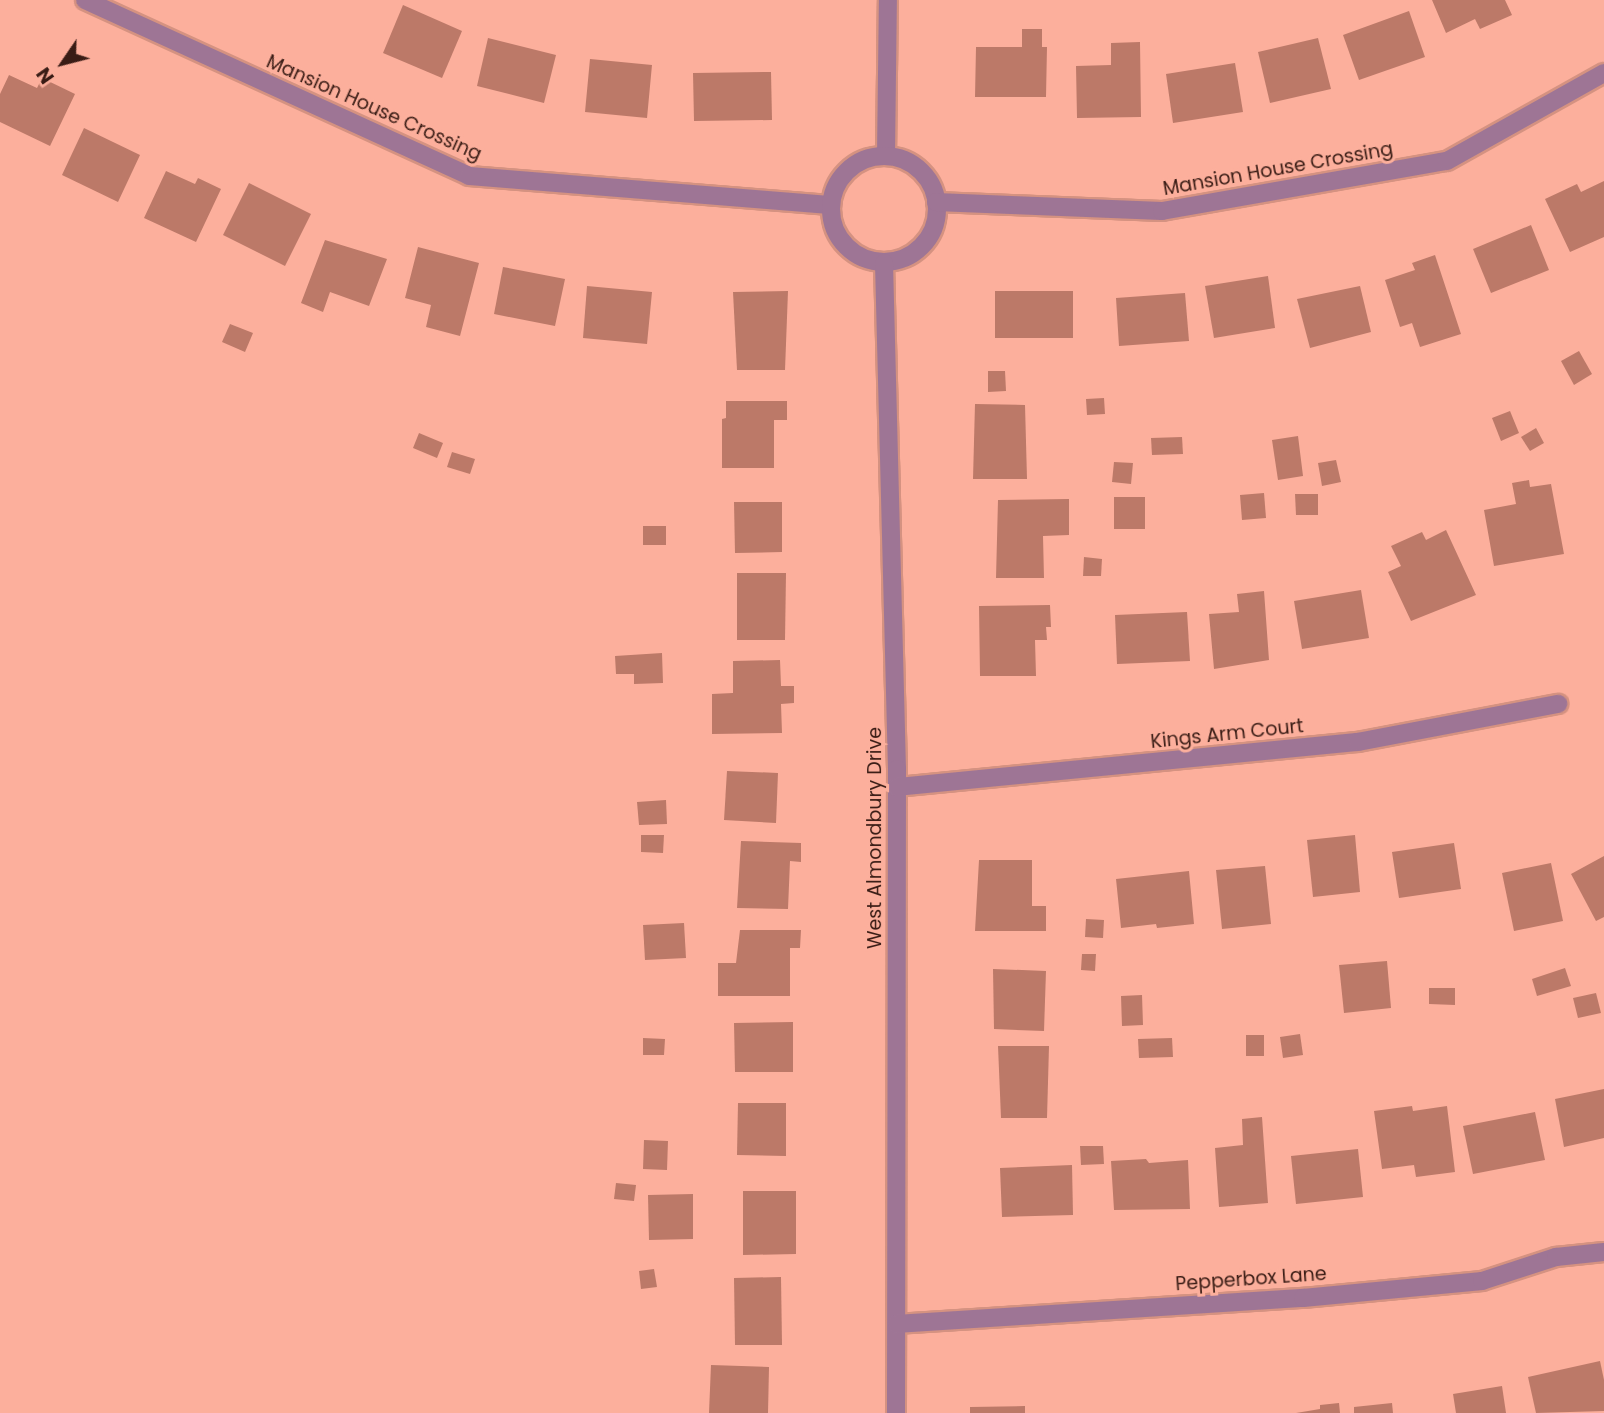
<!DOCTYPE html>
<html>
<head>
<meta charset="utf-8">
<style>
  body { margin:0 }
  #map { position:relative; width:1604px; height:1413px; overflow:hidden; background:#fcaf9c; font-family:Poppins,sans-serif }
  div>[style] { position:absolute }
  .building>* { inset:0; background:#bc7968 }
  .roads { filter:drop-shadow(2px 0 #d59281) drop-shadow(-2px 0 #d59281) drop-shadow(0 2px #d59281) drop-shadow(0 -2px #d59281) }
  .street>* { height:18px; margin:-9px; padding:0 9px; transform-origin:9px; border-radius:9px; background:#9e7595 }
  .street>.ring { margin:-9px; padding:0; box-sizing:content-box; background:none; border:18px solid #9e7595; border-radius:50% }
  span { translate:-50% -50%; white-space:nowrap; text-align:center; line-height:1.15; -webkit-text-stroke:6px #fcaf9c; paint-order:stroke }
  .street-label { font-size:19px; color:#391c15 }
  .north { position:absolute; left:28px; top:28px; width:70px; height:70px; -webkit-text-stroke:5px #fcaf9c; paint-order:stroke; rotate:235deg; font-size:19px; font-weight:700; line-height:28px; text-align:center; color:#391c15 }
  .north::after { content:''; display:block; margin:auto; width:24px; height:32px; background:#391c15; clip-path:polygon(50% 0,100% 100%,50% 72%,0 100%) }
</style>
</head>
<body>
<div id="map">
  <div class="building">
    <i style="clip-path:polygon(1432px 0,1505px 0,1512px 15px,1480px 29px,1475px 19px,1446px 33px)"></i>
    <i style="clip-path:polygon(403px 5px,462px 31px,442px 78px,383px 53px)"></i>
    <i style="clip-path:polygon(1409px 11px,1425px 57px,1359px 80px,1343px 35px)"></i>
    <i style="clip-path:polygon(1022px 29px,1042px 29px,1042px 47px,1047px 47px,1046px 97px,975px 97px,976px 47px,1022px 47px)"></i>
    <i style="clip-path:polygon(488px 38px,556px 55px,544px 103px,477px 86px)"></i>
    <i style="clip-path:polygon(1318px 38px,1331px 89px,1270px 103px,1258px 52px)"></i>
    <i style="clip-path:polygon(1140px 42px,1141px 117px,1077px 118px,1076px 66px,1111px 65px,1111px 43px)"></i>
    <i style="clip-path:polygon(590px 59px,652px 65px,647px 118px,585px 112px)"></i>
    <i style="clip-path:polygon(1235px 63px,1243px 112px,1173px 123px,1166px 74px)"></i>
    <i style="clip-path:polygon(771px 72px,772px 120px,694px 121px,693px 73px)"></i>
    <i style="clip-path:polygon(9px 75px,37px 88px,42px 78px,75px 94px,50px 146px,0 122px,0 94px)"></i>
    <i style="clip-path:polygon(84px 128px,140px 155px,118px 202px,62px 175px)"></i>
    <i style="clip-path:polygon(166px 171px,195px 184px,198px 178px,221px 189px,196px 242px,144px 218px)"></i>
    <i style="clip-path:polygon(1604px 181px,1604px 237px,1570px 252px,1545px 199px,1577px 184px,1581px 192px)"></i>
    <i style="clip-path:polygon(249px 183px,311px 214px,285px 266px,223px 235px)"></i>
    <i style="clip-path:polygon(1531px 225px,1549px 270px,1491px 293px,1473px 249px)"></i>
    <i style="clip-path:polygon(325px 240px,387px 259px,369px 306px,330px 292px,323px 312px,301px 303px)"></i>
    <i style="clip-path:polygon(418px 247px,479px 263px,460px 336px,426px 327px,431px 305px,405px 298px)"></i>
    <i style="clip-path:polygon(1435px 255px,1461px 334px,1420px 347px,1412px 323px,1400px 327px,1385px 280px,1415px 270px,1412px 263px)"></i>
    <i style="clip-path:polygon(503px 267px,565px 279px,555px 326px,494px 314px)"></i>
    <i style="clip-path:polygon(1268px 276px,1275px 328px,1214px 338px,1205px 286px)"></i>
    <i style="clip-path:polygon(587px 286px,652px 292px,647px 344px,583px 338px)"></i>
    <i style="clip-path:polygon(1360px 286px,1371px 332px,1310px 348px,1297px 299px)"></i>
    <i style="clip-path:polygon(788px 291px,785px 370px,737px 370px,733px 292px)"></i>
    <i style="clip-path:polygon(995px 291px,1073px 291px,1073px 338px,995px 338px)"></i>
    <i style="clip-path:polygon(1185px 293px,1189px 341px,1119px 346px,1116px 298px)"></i>
    <i style="clip-path:polygon(230px 324px,253px 333px,245px 352px,222px 342px)"></i>
    <i style="clip-path:polygon(1579px 351px,1592px 374px,1574px 385px,1561px 361px)"></i>
    <i style="clip-path:polygon(988px 371px,1005px 371px,1006px 391px,988px 392px)"></i>
    <i style="clip-path:polygon(1104px 398px,1105px 414px,1087px 415px,1086px 399px)"></i>
    <i style="clip-path:polygon(726px 401px,787px 401px,787px 420px,774px 420px,774px 468px,722px 468px,722px 419px,726px 418px)"></i>
    <i style="clip-path:polygon(975px 404px,1025px 405px,1027px 479px,973px 479px)"></i>
    <i style="clip-path:polygon(1510px 411px,1519px 433px,1501px 441px,1492px 418px)"></i>
    <i style="clip-path:polygon(1536px 428px,1544px 443px,1530px 451px,1521px 437px)"></i>
    <i style="clip-path:polygon(419px 433px,443px 443px,437px 458px,413px 448px)"></i>
    <i style="clip-path:polygon(1298px 436px,1303px 476px,1278px 480px,1272px 440px)"></i>
    <i style="clip-path:polygon(1182px 437px,1183px 454px,1152px 455px,1151px 438px)"></i>
    <i style="clip-path:polygon(452px 452px,475px 459px,470px 474px,447px 467px)"></i>
    <i style="clip-path:polygon(1336px 460px,1341px 482px,1322px 486px,1318px 463px)"></i>
    <i style="clip-path:polygon(1114px 462px,1133px 463px,1131px 484px,1112px 482px)"></i>
    <i style="clip-path:polygon(1529px 480px,1530px 487px,1551px 484px,1564px 554px,1494px 566px,1484px 510px,1516px 504px,1512px 483px)"></i>
    <i style="clip-path:polygon(1264px 493px,1266px 518px,1242px 520px,1240px 495px)"></i>
    <i style="clip-path:polygon(1295px 494px,1318px 494px,1318px 515px,1296px 515px)"></i>
    <i style="clip-path:polygon(1114px 497px,1145px 497px,1145px 529px,1114px 529px)"></i>
    <i style="clip-path:polygon(1069px 499px,1069px 535px,1043px 536px,1044px 578px,996px 578px,998px 500px)"></i>
    <i style="clip-path:polygon(734px 502px,782px 502px,782px 552px,735px 553px)"></i>
    <i style="clip-path:polygon(643px 526px,666px 526px,666px 545px,643px 545px)"></i>
    <i style="clip-path:polygon(1446px 530px,1476px 595px,1411px 621px,1388px 572px,1401px 566px,1391px 546px,1422px 532px,1426px 540px)"></i>
    <i style="clip-path:polygon(1084px 557px,1102px 559px,1101px 576px,1083px 576px)"></i>
    <i style="clip-path:polygon(737px 573px,786px 573px,785px 640px,737px 640px)"></i>
    <i style="clip-path:polygon(1361px 590px,1369px 638px,1302px 649px,1294px 601px)"></i>
    <i style="clip-path:polygon(1264px 591px,1269px 660px,1214px 669px,1209px 614px,1239px 612px,1237px 594px)"></i>
    <i style="clip-path:polygon(1050px 605px,1051px 627px,1046px 627px,1047px 640px,1035px 640px,1036px 676px,980px 676px,979px 606px)"></i>
    <i style="clip-path:polygon(1187px 612px,1190px 661px,1117px 664px,1115px 615px)"></i>
    <i style="clip-path:polygon(662px 653px,663px 683px,634px 684px,634px 674px,616px 674px,615px 656px)"></i>
    <i style="clip-path:polygon(780px 660px,781px 686px,794px 686px,794px 703px,781px 704px,782px 733px,712px 734px,712px 694px,733px 693px,733px 661px)"></i>
    <i style="clip-path:polygon(727px 771px,778px 773px,776px 823px,724px 820px)"></i>
    <i style="clip-path:polygon(666px 800px,667px 824px,639px 825px,637px 802px)"></i>
    <i style="clip-path:polygon(641px 835px,664px 835px,663px 853px,641px 852px)"></i>
    <i style="clip-path:polygon(1355px 835px,1360px 892px,1313px 897px,1307px 840px)"></i>
    <i style="clip-path:polygon(741px 841px,801px 843px,801px 862px,790px 861px,788px 909px,737px 908px)"></i>
    <i style="clip-path:polygon(1454px 843px,1461px 889px,1399px 898px,1392px 852px)"></i>
    <i style="clip-path:polygon(1604px 856px,1604px 917px,1596px 921px,1571px 874px)"></i>
    <i style="clip-path:polygon(979px 860px,1032px 860px,1032px 906px,1046px 906px,1046px 931px,975px 931px)"></i>
    <i style="clip-path:polygon(1551px 863px,1563px 921px,1514px 931px,1502px 873px)"></i>
    <i style="clip-path:polygon(1265px 866px,1271px 924px,1222px 929px,1216px 870px)"></i>
    <i style="clip-path:polygon(1189px 871px,1194px 924px,1157px 928px,1156px 924px,1121px 928px,1116px 879px)"></i>
    <i style="clip-path:polygon(1086px 919px,1104px 920px,1103px 938px,1085px 937px)"></i>
    <i style="clip-path:polygon(684px 923px,686px 958px,645px 960px,643px 925px)"></i>
    <i style="clip-path:polygon(740px 930px,801px 930px,800px 948px,790px 948px,790px 996px,718px 996px,718px 963px,736px 963px)"></i>
    <i style="clip-path:polygon(1082px 954px,1096px 954px,1095px 971px,1081px 970px)"></i>
    <i style="clip-path:polygon(1387px 961px,1391px 1008px,1344px 1013px,1339px 965px)"></i>
    <i style="clip-path:polygon(1565px 968px,1571px 986px,1537px 996px,1532px 979px)"></i>
    <i style="clip-path:polygon(993px 969px,1046px 971px,1044px 1031px,994px 1029px)"></i>
    <i style="clip-path:polygon(1429px 988px,1455px 988px,1455px 1005px,1429px 1004px)"></i>
    <i style="clip-path:polygon(1596px 993px,1601px 1013px,1578px 1018px,1573px 998px)"></i>
    <i style="clip-path:polygon(1142px 995px,1143px 1025px,1122px 1026px,1121px 996px)"></i>
    <i style="clip-path:polygon(793px 1022px,793px 1072px,735px 1072px,734px 1023px)"></i>
    <i style="clip-path:polygon(1300px 1034px,1303px 1055px,1283px 1058px,1280px 1037px)"></i>
    <i style="clip-path:polygon(1246px 1035px,1264px 1035px,1264px 1056px,1246px 1056px)"></i>
    <i style="clip-path:polygon(643px 1038px,665px 1039px,664px 1055px,643px 1055px)"></i>
    <i style="clip-path:polygon(1172px 1038px,1173px 1057px,1139px 1058px,1138px 1039px)"></i>
    <i style="clip-path:polygon(998px 1046px,1049px 1046px,1047px 1118px,1001px 1118px)"></i>
    <i style="clip-path:polygon(1604px 1089px,1604px 1138px,1564px 1147px,1555px 1099px)"></i>
    <i style="clip-path:polygon(738px 1103px,786px 1103px,786px 1156px,737px 1155px)"></i>
    <i style="clip-path:polygon(1412px 1106px,1413px 1111px,1447px 1106px,1455px 1172px,1416px 1177px,1414px 1165px,1382px 1169px,1374px 1111px)"></i>
    <i style="clip-path:polygon(1535px 1112px,1545px 1160px,1473px 1174px,1463px 1126px)"></i>
    <i style="clip-path:polygon(1262px 1117px,1268px 1203px,1219px 1207px,1215px 1148px,1243px 1145px,1242px 1119px)"></i>
    <i style="clip-path:polygon(644px 1140px,668px 1141px,667px 1170px,643px 1169px)"></i>
    <i style="clip-path:polygon(1080px 1146px,1103px 1146px,1104px 1164px,1081px 1165px)"></i>
    <i style="clip-path:polygon(1358px 1149px,1363px 1197px,1296px 1204px,1291px 1156px)"></i>
    <i style="clip-path:polygon(1146px 1159px,1149px 1163px,1188px 1160px,1190px 1209px,1114px 1210px,1111px 1161px)"></i>
    <i style="clip-path:polygon(1072px 1165px,1073px 1215px,1002px 1217px,1000px 1168px)"></i>
    <i style="clip-path:polygon(616px 1183px,636px 1185px,634px 1201px,614px 1199px)"></i>
    <i style="clip-path:polygon(743px 1191px,796px 1191px,796px 1254px,743px 1255px)"></i>
    <i style="clip-path:polygon(693px 1194px,693px 1239px,649px 1240px,648px 1195px)"></i>
    <i style="clip-path:polygon(654px 1269px,657px 1287px,641px 1289px,639px 1271px)"></i>
    <i style="clip-path:polygon(781px 1277px,782px 1345px,735px 1345px,734px 1278px)"></i>
    <i style="clip-path:polygon(1600px 1361px,1604px 1380px,1604px 1411px,1536px 1413px,1528px 1377px)"></i>
    <i style="clip-path:polygon(711px 1365px,769px 1367px,768px 1413px,709px 1413px)"></i>
    <i style="clip-path:polygon(1502px 1386px,1506px 1413px,1456px 1413px,1453px 1394px)"></i>
    <i style="clip-path:polygon(1339px 1403px,1340px 1413px,1296px 1413px,1320px 1409px,1320px 1405px)"></i>
    <i style="clip-path:polygon(1392px 1403px,1393px 1413px,1354px 1413px,1354px 1407px)"></i>
    <i style="clip-path:polygon(1025px 1406px,1025px 1413px,970px 1413px,970px 1407px)"></i>
  </div>
  <div class="roads">
    <div class="street">
      <i style="left:85px;top:0;width:422px;rotate:24.6deg"></i>
      <i style="left:469px;top:176px;width:362px;rotate:4.6deg"></i>
      <i style="left:886px;top:155px;width:155px;rotate:-89.3deg"></i>
      <i class="ring" style="left:831px;top:156px;width:88px;height:88px"></i>
      <i style="left:936px;top:202px;width:226px;rotate:2.3deg"></i>
      <i style="left:1162px;top:211px;width:289px;rotate:-10deg"></i>
      <i style="left:1447px;top:161px;width:180px;rotate:-29.3deg"></i>
      <i style="left:884px;top:263px;width:506px;rotate:88.53deg"></i>
      <i style="left:897px;top:769px;width:644px;rotate:90.09deg"></i>
      <i style="left:897px;top:787px;width:463px;rotate:-5.6deg"></i>
      <i style="left:1358px;top:742px;width:204px;rotate:-10.8deg"></i>
      <i style="left:897px;top:1324px;width:407px;rotate:-3.7deg"></i>
      <i style="left:1303px;top:1298px;width:180px;rotate:-5.4deg"></i>
      <i style="left:1482px;top:1281px;width:78px;rotate:-18deg"></i>
      <i style="left:1556px;top:1257px;width:48px;rotate:-5.9deg"></i>
    </div>
  </div>
  <div class="street-label">
    <span style="left:374px;top:108px;rotate:24deg">Mansion House Crossing</span>
    <span style="left:1278px;top:169px;rotate:-10deg">Mansion House Crossing</span>
    <span style="left:1227px;top:734px;rotate:-6deg">Kings Arm Court</span>
    <span style="left:875px;top:838px;rotate:-90deg">West Almondbury Drive</span>
    <span style="left:1251px;top:1279px;rotate:-4deg">Pepperbox Lane</span>
  </div>
  <div class="north">N</div>
</div>
</body>
</html>
